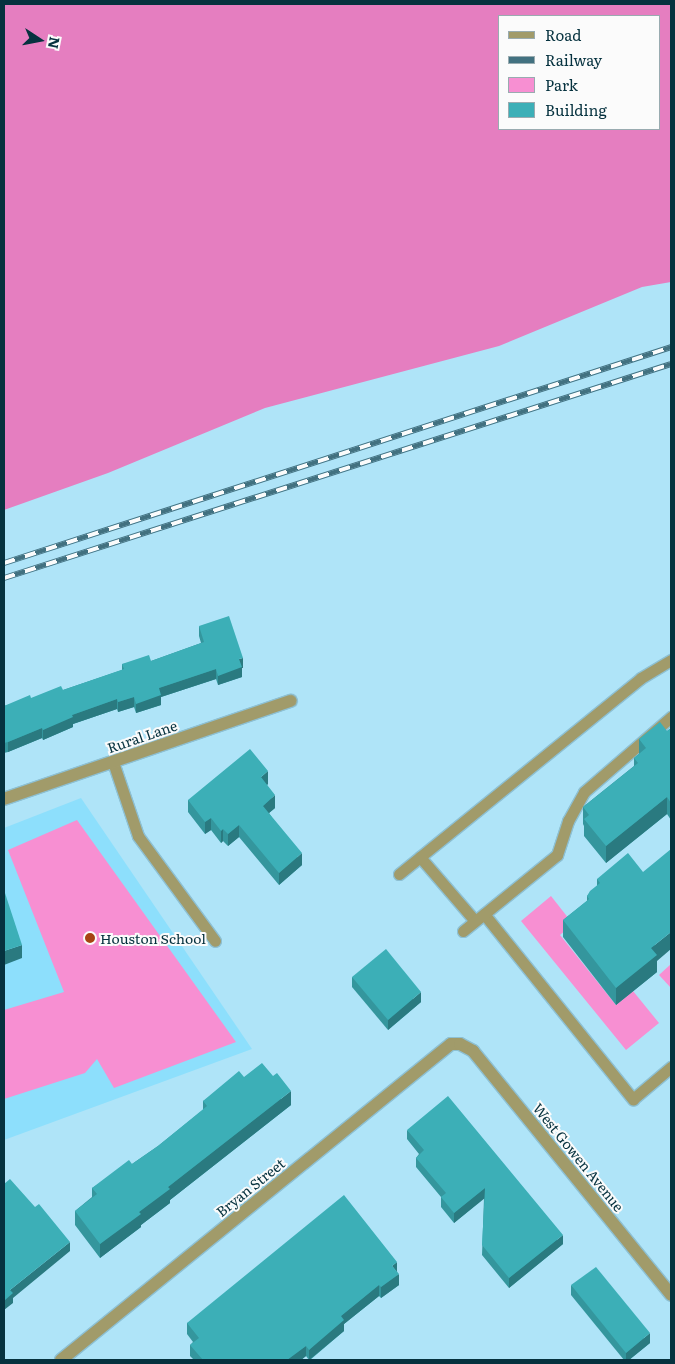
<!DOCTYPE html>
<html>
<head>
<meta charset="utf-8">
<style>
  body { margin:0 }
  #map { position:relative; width:675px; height:1364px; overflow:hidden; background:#afe4f8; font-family:Literata,serif }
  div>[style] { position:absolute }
  .built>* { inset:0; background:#8ddffc }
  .green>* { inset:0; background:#f78fd2 }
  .forest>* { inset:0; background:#e57ec0 }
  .roads { filter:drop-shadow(1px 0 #8dc0d3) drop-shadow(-1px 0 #8dc0d3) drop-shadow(0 1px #8dc0d3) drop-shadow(0 -1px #8dc0d3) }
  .lane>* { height:11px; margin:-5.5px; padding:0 5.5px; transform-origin:5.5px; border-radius:5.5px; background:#a19b6a }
  .street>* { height:12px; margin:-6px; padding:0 6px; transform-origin:6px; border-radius:6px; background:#a19b6a }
  .rail>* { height:5.5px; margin-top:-2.75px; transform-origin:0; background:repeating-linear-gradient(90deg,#fbfbfb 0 11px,#427180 0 22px); box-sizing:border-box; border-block:1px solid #427180 }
  .wall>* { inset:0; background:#34969d }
  .shaded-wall>* { inset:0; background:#2a7a80 }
  .building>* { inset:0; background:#3cafb7 }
  .dots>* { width:14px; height:14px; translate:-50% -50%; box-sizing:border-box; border:2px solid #fbfbfb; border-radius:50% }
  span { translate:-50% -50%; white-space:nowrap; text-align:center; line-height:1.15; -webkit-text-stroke:4px #fbfbfb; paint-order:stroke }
  .street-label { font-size:14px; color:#06323f }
  .poi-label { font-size:14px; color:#06323f }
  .left { translate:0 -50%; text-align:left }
  .frame { position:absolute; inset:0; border:5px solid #06323f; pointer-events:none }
  .legend { position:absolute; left:498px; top:15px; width:162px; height:115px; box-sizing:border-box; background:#fbfbfb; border:1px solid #99abb0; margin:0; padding:6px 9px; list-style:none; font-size:15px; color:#06323f }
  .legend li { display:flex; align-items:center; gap:10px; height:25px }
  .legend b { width:25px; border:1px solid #99abb0 }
  .north { position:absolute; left:15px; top:15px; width:50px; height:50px; -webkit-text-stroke:4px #fbfbfb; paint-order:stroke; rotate:101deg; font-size:14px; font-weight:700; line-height:20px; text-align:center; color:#06323f }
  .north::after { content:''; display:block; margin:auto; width:18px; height:22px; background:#06323f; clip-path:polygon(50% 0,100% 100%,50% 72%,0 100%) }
</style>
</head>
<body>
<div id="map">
  <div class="built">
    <i style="clip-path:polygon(81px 798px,252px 1049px,4px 1140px,4px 828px)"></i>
  </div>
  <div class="green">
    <i style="clip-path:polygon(77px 820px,236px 1042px,114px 1088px,97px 1059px,85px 1073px,4px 1099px,4px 1010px,64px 992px,8px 850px)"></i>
    <i style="clip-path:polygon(551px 896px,573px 924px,560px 935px,616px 1005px,633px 991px,659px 1023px,626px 1050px,521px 921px)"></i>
    <i style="clip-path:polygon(671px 964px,671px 988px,659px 975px)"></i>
  </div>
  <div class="forest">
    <i style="clip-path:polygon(evenodd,4px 4px,671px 4px,671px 282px,642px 287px,499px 346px,265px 408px,108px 473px,4px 510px,4px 4px,499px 16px,659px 16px,659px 129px,499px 129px,499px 16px)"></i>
  </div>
  <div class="roads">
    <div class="lane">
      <i style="left:113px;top:762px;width:78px;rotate:71.3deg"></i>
      <i style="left:138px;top:836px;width:130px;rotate:53.7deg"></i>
      <i style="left:420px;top:857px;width:84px;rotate:49.3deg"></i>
      <i style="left:399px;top:874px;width:311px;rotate:-39deg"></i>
      <i style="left:641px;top:678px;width:35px;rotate:-31deg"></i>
      <i style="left:484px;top:914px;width:238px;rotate:51.2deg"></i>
      <i style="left:633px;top:1099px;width:50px;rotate:-40.1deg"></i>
      <i style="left:463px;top:931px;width:121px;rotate:-39deg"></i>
      <i style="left:557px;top:855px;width:36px;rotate:-72deg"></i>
      <i style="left:568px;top:821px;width:33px;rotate:-61deg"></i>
      <i style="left:584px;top:792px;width:115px;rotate:-40.8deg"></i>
    </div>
    <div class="street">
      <i style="left:4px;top:799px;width:303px;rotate:-18.9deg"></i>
      <i style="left:61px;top:1360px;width:502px;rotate:-39.02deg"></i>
      <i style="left:451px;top:1044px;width:9px"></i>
      <i style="left:460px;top:1044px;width:15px;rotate:28deg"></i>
      <i style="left:473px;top:1051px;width:314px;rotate:50.9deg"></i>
    </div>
  </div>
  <div class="rail">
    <i style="left:4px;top:563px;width:701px;rotate:-17.94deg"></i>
    <i style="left:4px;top:578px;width:700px;rotate:-17.79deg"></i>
  </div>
  <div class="wall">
    <i style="clip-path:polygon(199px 626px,243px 668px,242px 668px,242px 677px,218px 685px,216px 679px,161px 697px,161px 705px,136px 713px,134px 707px,118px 712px,117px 709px,73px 724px,73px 727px,43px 740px,42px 738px,8px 752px,4px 753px,4px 706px,63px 690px,122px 670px,122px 664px,151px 661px,201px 643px,199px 636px)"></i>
    <i style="clip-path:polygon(671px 728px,671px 820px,667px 814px,606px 863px,584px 836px,584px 826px,583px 824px,583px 807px,634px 766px,634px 758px,639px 754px,639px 739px,667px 731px)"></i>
    <i style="clip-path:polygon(268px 784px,267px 785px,275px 808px,269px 813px,302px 865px,279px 885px,239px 837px,228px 846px,223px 841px,221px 843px,211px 830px,205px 834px,188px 812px,188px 800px)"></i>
    <i style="clip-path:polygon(643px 872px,657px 961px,657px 972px,616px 1005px,563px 937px,563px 920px,587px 901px,587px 896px,597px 886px,597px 879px)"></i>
    <i style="clip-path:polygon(352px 977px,421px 1002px,388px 1030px,352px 987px)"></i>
    <i style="clip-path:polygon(244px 1077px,291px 1105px,170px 1200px,170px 1203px,141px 1225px,141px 1227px,100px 1258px,75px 1225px,75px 1211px,92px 1197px,92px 1188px,132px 1164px,158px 1146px,203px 1110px,203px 1101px)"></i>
    <i style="clip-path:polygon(407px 1130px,563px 1244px,509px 1288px,482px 1255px,484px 1198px,454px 1223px,441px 1207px,441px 1197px,416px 1167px,416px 1158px,419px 1154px,407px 1139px)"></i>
    <i style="clip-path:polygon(397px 1271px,399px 1285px,381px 1298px,379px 1296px,344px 1324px,344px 1331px,310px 1360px,309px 1360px,306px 1356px,301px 1360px,194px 1360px,190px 1356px,190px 1345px,193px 1342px,187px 1334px,187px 1323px)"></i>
    <i style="clip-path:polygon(571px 1285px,650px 1343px,629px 1360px,624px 1360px,571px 1295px)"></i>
  </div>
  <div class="shaded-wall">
    <i style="clip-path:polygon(243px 658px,243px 668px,242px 668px,242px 677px,218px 685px,218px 676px,239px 659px)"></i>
    <i style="clip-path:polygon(216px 669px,216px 679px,161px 697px,161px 705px,136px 713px,136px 704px,159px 688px)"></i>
    <i style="clip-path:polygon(134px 697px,134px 707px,118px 712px,118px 702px)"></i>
    <i style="clip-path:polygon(117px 699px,117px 709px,73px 724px,73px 727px,43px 740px,43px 730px,72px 715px)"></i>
    <i style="clip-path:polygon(42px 728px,42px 738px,8px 752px,8px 742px)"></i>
    <i style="clip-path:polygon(268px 771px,268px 784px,261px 790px,261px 777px)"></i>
    <i style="clip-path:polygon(275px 795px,275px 808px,263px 818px,263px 806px)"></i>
    <i style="clip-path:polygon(667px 797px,667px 814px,606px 863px,606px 846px)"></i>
    <i style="clip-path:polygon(211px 818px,211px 830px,205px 834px,205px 822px)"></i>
    <i style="clip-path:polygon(239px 825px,239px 837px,228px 846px,228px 834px)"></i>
    <i style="clip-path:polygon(223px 829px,223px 841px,221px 843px,221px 831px)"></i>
    <i style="clip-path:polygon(302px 853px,302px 865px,279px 885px,279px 873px)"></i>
    <i style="clip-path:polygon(671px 932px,671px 949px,657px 961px,657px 972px,616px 1005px,616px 988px,651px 948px)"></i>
    <i style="clip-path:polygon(22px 945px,22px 958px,4px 965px,4px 951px)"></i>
    <i style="clip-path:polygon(421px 992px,421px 1002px,388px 1030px,388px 1020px)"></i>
    <i style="clip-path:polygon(291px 1091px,291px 1105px,170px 1200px,170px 1203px,141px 1225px,141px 1227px,100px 1258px,100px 1244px,139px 1212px,168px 1187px)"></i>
    <i style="clip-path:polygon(485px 1188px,485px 1198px,454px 1223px,454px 1213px)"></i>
    <i style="clip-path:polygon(563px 1235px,563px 1244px,509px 1288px,509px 1278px)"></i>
    <i style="clip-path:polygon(70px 1242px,70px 1251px,13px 1298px,13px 1303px,4px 1310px,4px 1301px,10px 1290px)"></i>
    <i style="clip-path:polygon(397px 1262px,397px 1272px,392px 1266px)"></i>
    <i style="clip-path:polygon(399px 1274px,399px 1285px,381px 1298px,381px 1287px)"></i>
    <i style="clip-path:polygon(379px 1285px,379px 1296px,344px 1324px,344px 1331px,309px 1360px,309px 1350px,341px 1316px)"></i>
    <i style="clip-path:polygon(650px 1333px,650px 1343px,629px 1360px,626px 1360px,626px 1353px)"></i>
    <i style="clip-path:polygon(306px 1346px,306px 1356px,301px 1360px,287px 1360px)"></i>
  </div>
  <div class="building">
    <i style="clip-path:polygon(229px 616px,243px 658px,239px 659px,242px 667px,218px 676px,216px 669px,159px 688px,161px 695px,136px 704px,134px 697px,118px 702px,117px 699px,72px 715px,73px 717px,43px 730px,42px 728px,8px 742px,4px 743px,4px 706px,30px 695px,31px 698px,61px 686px,63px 690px,124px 669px,122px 664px,149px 655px,151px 661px,204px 642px,199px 626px)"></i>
    <i style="clip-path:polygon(660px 722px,667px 731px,671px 728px,671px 803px,667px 797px,606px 846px,584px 819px,589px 815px,583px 807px,638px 763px,634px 758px,646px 748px,639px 739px)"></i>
    <i style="clip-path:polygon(250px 749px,268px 771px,261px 777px,275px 795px,263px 806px,302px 853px,279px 873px,239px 825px,228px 834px,223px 829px,221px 831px,211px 818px,205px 822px,188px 800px)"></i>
    <i style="clip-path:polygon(671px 849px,671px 932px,651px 948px,657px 955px,616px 988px,563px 920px,589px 899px,587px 896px,590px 891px,600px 883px,597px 879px,628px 853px,643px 872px)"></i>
    <i style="clip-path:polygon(4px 890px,22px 945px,4px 951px)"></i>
    <i style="clip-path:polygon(386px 949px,421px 992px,388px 1020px,352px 977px)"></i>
    <i style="clip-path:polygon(262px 1063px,273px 1076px,277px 1073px,291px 1091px,168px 1187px,170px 1189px,139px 1212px,141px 1214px,100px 1244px,75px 1211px,97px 1194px,92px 1188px,129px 1160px,132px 1164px,158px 1146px,207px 1106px,203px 1101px,239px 1071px,244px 1077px)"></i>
    <i style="clip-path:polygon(448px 1096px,563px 1235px,509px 1278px,482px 1245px,485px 1188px,454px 1213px,441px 1197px,446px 1193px,416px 1158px,424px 1150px,407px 1130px)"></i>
    <i style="clip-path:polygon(10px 1179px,35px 1207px,39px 1204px,70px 1242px,10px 1290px,13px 1293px,4px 1301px,4px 1184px)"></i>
    <i style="clip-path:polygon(344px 1195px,397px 1262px,392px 1266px,399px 1274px,381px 1287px,379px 1285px,341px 1316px,344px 1320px,309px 1350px,306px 1346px,287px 1360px,203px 1360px,190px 1345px,199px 1338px,187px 1323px)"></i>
    <i style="clip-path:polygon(596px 1267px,650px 1333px,626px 1353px,571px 1285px)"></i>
  </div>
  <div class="dots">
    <i style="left:90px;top:938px;background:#a74312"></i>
  </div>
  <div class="street-label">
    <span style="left:142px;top:736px;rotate:-19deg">Rural Lane</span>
    <span style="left:579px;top:1157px;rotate:51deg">West Gowen Avenue</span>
    <span style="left:250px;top:1187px;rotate:-39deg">Bryan Street</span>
  </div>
  <div class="poi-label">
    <span class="left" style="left:100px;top:938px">Houston School</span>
  </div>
  <div class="frame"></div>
  <ul class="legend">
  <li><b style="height:6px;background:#a19b6a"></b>Road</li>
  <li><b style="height:6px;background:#427180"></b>Railway</li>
  <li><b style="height:14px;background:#f78fd2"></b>Park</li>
  <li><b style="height:14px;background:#3cafb7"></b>Building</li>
  </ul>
  <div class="north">N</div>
</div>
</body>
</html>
